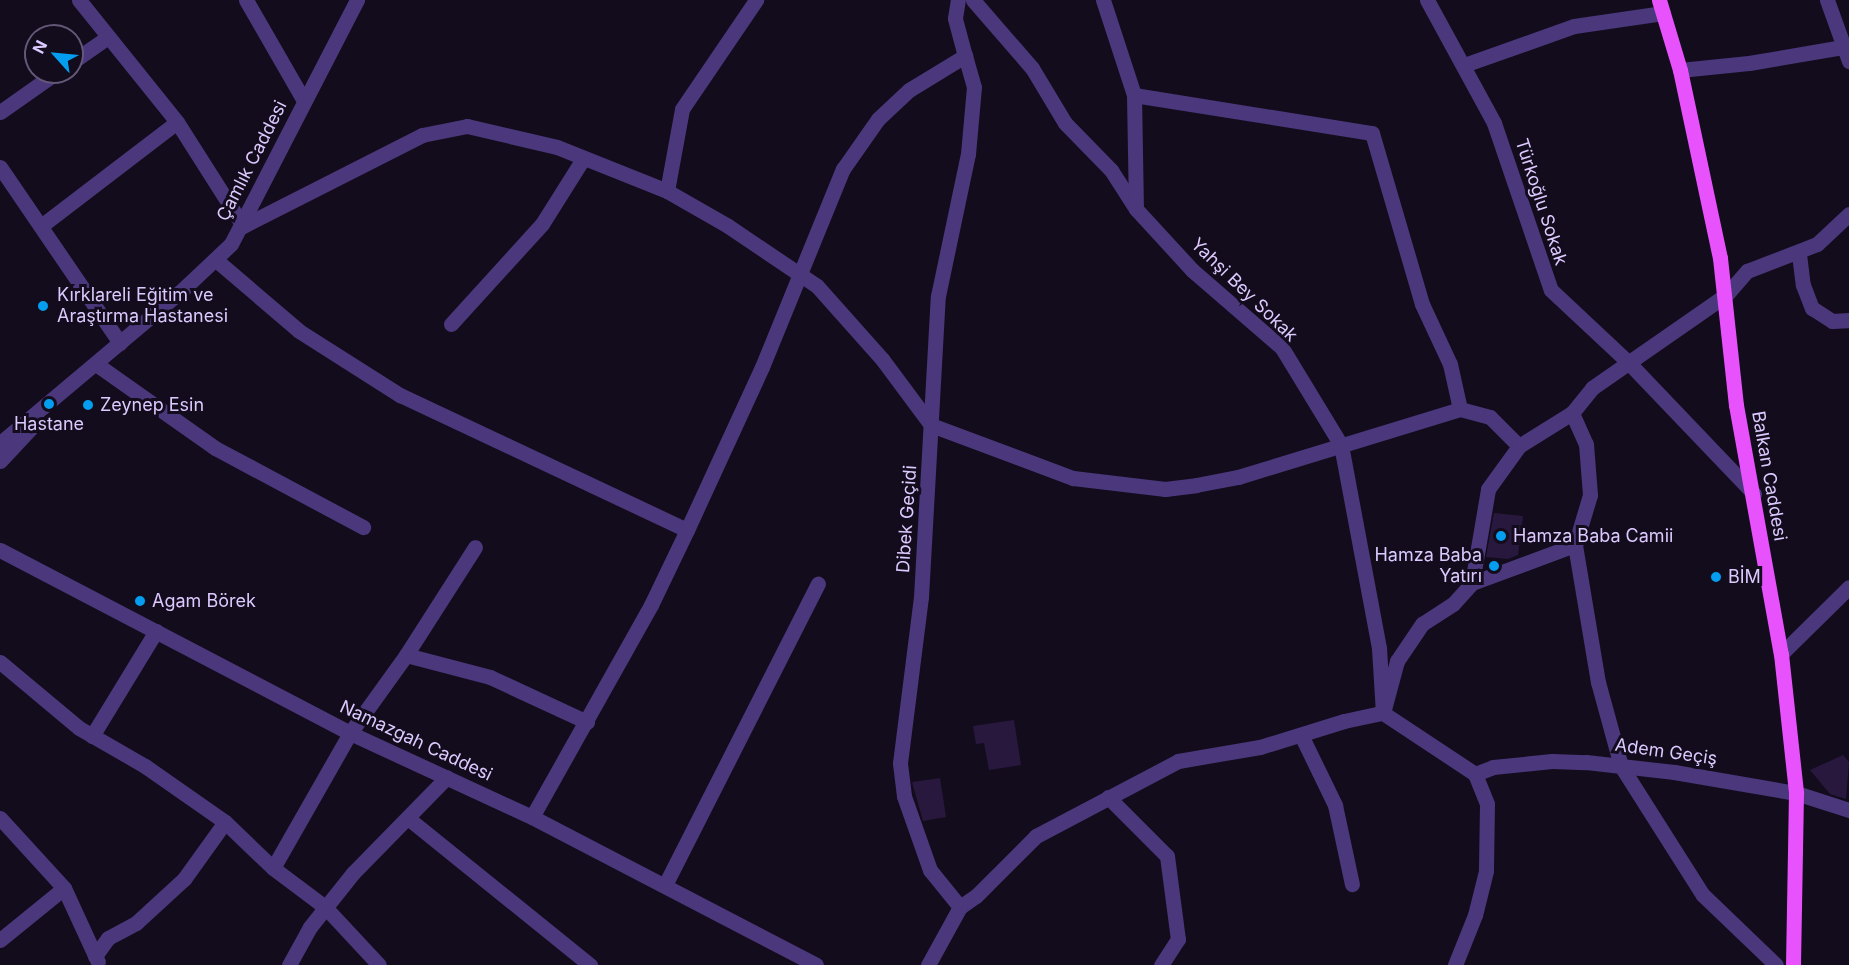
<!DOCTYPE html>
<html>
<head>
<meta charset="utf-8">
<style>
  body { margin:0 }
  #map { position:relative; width:1849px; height:965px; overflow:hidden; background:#130c1d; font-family:Inter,sans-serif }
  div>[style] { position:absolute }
  .building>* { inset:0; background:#29183e }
  .minor>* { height:15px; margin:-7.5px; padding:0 7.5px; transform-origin:7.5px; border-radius:7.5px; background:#4b377b }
  .major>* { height:15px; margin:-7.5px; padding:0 7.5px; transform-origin:7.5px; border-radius:7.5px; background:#e752fc }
  .dots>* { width:16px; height:16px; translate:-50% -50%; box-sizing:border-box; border:3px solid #130c1d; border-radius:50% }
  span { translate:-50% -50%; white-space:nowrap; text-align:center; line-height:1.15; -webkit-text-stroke:6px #130c1d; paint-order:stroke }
  .street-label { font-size:18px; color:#dcc9fe }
  .poi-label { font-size:18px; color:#dcc9fe }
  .left { translate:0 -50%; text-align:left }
  .right { translate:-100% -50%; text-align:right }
  .north { position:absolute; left:24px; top:24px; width:60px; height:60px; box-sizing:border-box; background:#130c1d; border:2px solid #635877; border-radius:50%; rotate:297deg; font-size:16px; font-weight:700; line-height:24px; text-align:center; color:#dcc9fe }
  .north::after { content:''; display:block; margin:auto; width:21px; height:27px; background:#049def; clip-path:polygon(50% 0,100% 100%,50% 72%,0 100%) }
</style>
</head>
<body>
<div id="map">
  <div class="building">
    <i style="clip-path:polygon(1494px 513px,1523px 516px,1518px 555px,1508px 559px,1486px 557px)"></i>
    <i style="clip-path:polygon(1014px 720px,1021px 765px,989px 770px,984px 743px,976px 744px,973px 726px)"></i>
    <i style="clip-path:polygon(1843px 755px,1849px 762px,1846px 799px,1830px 794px,1810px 770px)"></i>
    <i style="clip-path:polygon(940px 778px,946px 817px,923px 821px,912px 782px)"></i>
  </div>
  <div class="minor">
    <i style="left:79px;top:0;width:156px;rotate:51.2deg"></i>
    <i style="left:177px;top:122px;width:123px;rotate:57.6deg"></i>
    <i style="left:246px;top:0;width:116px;rotate:60.1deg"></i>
    <i style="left:973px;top:0;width:90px;rotate:49.1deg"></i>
    <i style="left:1032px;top:68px;width:64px;rotate:59deg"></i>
    <i style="left:1065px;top:123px;width:66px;rotate:45.6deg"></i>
    <i style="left:1111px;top:170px;width:46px;rotate:57.3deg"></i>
    <i style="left:1136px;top:209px;width:83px;rotate:47.4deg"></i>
    <i style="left:1192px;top:270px;width:119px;rotate:40.9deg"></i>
    <i style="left:1282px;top:348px;width:114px;rotate:58.7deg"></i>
    <i style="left:1341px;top:445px;width:207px;rotate:79.4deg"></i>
    <i style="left:1379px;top:648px;width:65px;rotate:86.5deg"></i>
    <i style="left:1383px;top:713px;width:110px;rotate:33.5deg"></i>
    <i style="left:1475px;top:774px;width:32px;rotate:68deg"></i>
    <i style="left:1487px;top:804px;width:67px;rotate:90.9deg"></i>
    <i style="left:1486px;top:871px;width:45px;rotate:104deg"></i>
    <i style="left:1475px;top:915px;width:54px;rotate:111.8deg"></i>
    <i style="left:1103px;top:0;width:100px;rotate:71.9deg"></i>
    <i style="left:1134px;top:95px;width:114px;rotate:89deg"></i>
    <i style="left:1427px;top:0;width:140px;rotate:61.4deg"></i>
    <i style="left:1494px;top:123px;width:176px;rotate:71.2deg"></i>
    <i style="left:1551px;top:290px;width:107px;rotate:43.1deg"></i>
    <i style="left:1629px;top:363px;width:181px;rotate:46.3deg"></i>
    <i style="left:1827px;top:0;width:65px;rotate:70.2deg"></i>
    <i style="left:72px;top:62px;width:44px;rotate:-34.8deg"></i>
    <i style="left:1464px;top:65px;width:117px;rotate:-19.5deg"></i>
    <i style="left:1574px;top:26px;width:90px;rotate:-8.3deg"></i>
    <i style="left:1680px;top:70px;width:69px;rotate:-5.8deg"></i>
    <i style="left:1749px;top:63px;width:95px;rotate:-9.7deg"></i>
    <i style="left:1134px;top:95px;width:241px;rotate:9.1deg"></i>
    <i style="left:1372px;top:133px;width:178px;rotate:73.7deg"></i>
    <i style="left:1422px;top:304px;width:66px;rotate:65deg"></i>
    <i style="left:1450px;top:364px;width:46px;rotate:77.5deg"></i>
    <i style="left:1460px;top:409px;width:31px;rotate:15deg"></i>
    <i style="left:1490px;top:417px;width:41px;rotate:45deg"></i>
    <i style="left:0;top:112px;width:70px;rotate:-35.1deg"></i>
    <i style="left:0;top:167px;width:213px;rotate:55.7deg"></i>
    <i style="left:667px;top:191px;width:83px;rotate:-79.6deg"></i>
    <i style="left:682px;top:109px;width:132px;rotate:-55.8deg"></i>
    <i style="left:41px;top:226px;width:171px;rotate:-37.4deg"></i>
    <i style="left:243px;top:226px;width:201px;rotate:-26.9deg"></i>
    <i style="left:422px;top:135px;width:46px;rotate:-11.3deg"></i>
    <i style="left:467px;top:126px;width:92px;rotate:13.1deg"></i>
    <i style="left:557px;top:147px;width:118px;rotate:21.8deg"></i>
    <i style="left:667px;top:191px;width:70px;rotate:29.8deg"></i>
    <i style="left:728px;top:226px;width:107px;rotate:34deg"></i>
    <i style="left:817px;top:286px;width:98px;rotate:48.3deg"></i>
    <i style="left:882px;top:359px;width:82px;rotate:53.4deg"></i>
    <i style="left:931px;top:425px;width:152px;rotate:20.5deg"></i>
    <i style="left:1073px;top:478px;width:93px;rotate:6.8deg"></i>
    <i style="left:1165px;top:489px;width:31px;rotate:-7deg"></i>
    <i style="left:1196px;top:485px;width:43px;rotate:-10.8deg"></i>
    <i style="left:1238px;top:477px;width:232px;rotate:-17deg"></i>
    <i style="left:1799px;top:254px;width:31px;rotate:83deg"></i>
    <i style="left:1803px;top:285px;width:25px;rotate:69deg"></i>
    <i style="left:1812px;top:308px;width:24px;rotate:33deg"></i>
    <i style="left:1832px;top:321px;width:17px;rotate:-3deg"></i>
    <i style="left:216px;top:260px;width:109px;rotate:40.5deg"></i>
    <i style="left:299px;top:331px;width:120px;rotate:32.4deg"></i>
    <i style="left:400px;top:395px;width:317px;rotate:25.2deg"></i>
    <i style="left:451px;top:324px;width:135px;rotate:-47.7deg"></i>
    <i style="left:542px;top:224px;width:77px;rotate:-57.8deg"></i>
    <i style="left:96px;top:364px;width:146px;rotate:35.2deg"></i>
    <i style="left:215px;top:448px;width:168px;rotate:28.1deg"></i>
    <i style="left:1572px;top:413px;width:34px;rotate:66deg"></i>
    <i style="left:1586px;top:444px;width:51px;rotate:85.5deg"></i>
    <i style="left:1590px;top:495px;width:52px;rotate:106.7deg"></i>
    <i style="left:1575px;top:545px;width:139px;rotate:80.5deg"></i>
    <i style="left:1598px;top:682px;width:87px;rotate:74.7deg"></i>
    <i style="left:1621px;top:766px;width:153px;rotate:57.6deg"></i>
    <i style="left:1703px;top:895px;width:101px;rotate:43.8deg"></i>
    <i style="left:0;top:443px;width:234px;rotate:-40deg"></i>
    <i style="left:179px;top:293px;width:71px;rotate:-43.3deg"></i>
    <i style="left:231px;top:244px;width:275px;rotate:-62.7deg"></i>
    <i style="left:0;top:461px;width:45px;rotate:-46.8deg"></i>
    <i style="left:0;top:550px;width:395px;rotate:27.6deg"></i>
    <i style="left:350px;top:733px;width:200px;rotate:24.8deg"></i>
    <i style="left:532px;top:817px;width:320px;rotate:27.5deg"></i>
    <i style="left:1472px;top:583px;width:110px;rotate:-20.3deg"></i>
    <i style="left:1781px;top:654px;width:95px;rotate:-44.6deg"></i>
    <i style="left:406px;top:655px;width:87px;rotate:14.7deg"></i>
    <i style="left:490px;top:677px;width:107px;rotate:24.9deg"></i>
    <i style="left:0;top:662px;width:103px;rotate:39.9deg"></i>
    <i style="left:79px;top:728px;width:76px;rotate:29.9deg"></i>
    <i style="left:145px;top:766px;width:98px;rotate:35deg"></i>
    <i style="left:225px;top:822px;width:66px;rotate:43.8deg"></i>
    <i style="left:273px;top:868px;width:65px;rotate:36.9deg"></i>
    <i style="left:325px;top:907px;width:79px;rotate:47deg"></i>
    <i style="left:92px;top:736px;width:123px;rotate:-58.6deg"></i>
    <i style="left:1302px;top:737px;width:76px;rotate:64.1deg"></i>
    <i style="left:1335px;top:805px;width:81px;rotate:77.9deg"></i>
    <i style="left:1475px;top:774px;width:19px;rotate:-21deg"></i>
    <i style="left:1493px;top:767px;width:59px;rotate:-5.8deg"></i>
    <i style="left:1552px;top:761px;width:34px;rotate:2deg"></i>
    <i style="left:1586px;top:762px;width:89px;rotate:6.5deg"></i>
    <i style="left:1674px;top:772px;width:124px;rotate:9.8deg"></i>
    <i style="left:1796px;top:793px;width:56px;rotate:17.8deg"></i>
    <i style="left:1108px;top:797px;width:83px;rotate:45deg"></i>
    <i style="left:1167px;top:856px;width:84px;rotate:82.5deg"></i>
    <i style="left:1178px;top:939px;width:31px;rotate:123deg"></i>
    <i style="left:532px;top:817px;width:243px;rotate:-60.7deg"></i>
    <i style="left:651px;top:605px;width:83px;rotate:-64.4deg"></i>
    <i style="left:687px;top:530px;width:179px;rotate:-65.3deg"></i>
    <i style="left:762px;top:367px;width:214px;rotate:-67.8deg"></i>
    <i style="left:843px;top:169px;width:61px;rotate:-55deg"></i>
    <i style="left:878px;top:119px;width:42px;rotate:-43.1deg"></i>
    <i style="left:909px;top:90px;width:66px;rotate:-31.3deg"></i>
    <i style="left:965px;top:56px;width:39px;rotate:-105deg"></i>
    <i style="left:955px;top:18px;width:18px;rotate:-81deg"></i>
    <i style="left:0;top:818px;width:95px;rotate:47.6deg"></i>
    <i style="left:64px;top:888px;width:81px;rotate:65.3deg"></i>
    <i style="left:409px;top:819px;width:233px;rotate:38.9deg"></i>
    <i style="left:273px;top:868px;width:155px;rotate:-60.3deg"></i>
    <i style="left:350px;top:733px;width:96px;rotate:-54.3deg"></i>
    <i style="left:406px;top:655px;width:128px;rotate:-57.4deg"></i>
    <i style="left:665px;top:885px;width:338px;rotate:-63.1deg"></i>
    <i style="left:960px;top:907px;width:19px;rotate:-35deg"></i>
    <i style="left:976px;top:896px;width:85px;rotate:-45deg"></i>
    <i style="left:1036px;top:836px;width:161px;rotate:-27.8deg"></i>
    <i style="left:1178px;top:761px;width:83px;rotate:-9.7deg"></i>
    <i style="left:1260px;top:747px;width:88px;rotate:-17.2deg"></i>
    <i style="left:1344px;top:721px;width:40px;rotate:-12deg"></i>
    <i style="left:1383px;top:713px;width:54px;rotate:-74.9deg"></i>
    <i style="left:1397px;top:661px;width:45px;rotate:-56deg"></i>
    <i style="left:1422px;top:624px;width:37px;rotate:-33deg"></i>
    <i style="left:1453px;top:604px;width:28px;rotate:-48deg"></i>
    <i style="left:1472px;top:583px;width:95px;rotate:-80.3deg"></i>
    <i style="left:1488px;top:489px;width:53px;rotate:-54.2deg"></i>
    <i style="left:1519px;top:446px;width:62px;rotate:-31.9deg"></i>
    <i style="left:1572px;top:413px;width:32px;rotate:-51deg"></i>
    <i style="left:1592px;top:388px;width:163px;rotate:-34.8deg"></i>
    <i style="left:1726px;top:295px;width:32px;rotate:-49deg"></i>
    <i style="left:1747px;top:271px;width:75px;rotate:-21.1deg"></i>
    <i style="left:1817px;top:244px;width:44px;rotate:-43.2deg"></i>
    <i style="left:0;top:940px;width:82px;rotate:-39.1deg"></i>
    <i style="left:95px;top:956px;width:22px;rotate:-54deg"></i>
    <i style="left:108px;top:938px;width:32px;rotate:-28deg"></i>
    <i style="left:136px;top:923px;width:65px;rotate:-42.5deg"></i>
    <i style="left:184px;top:879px;width:70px;rotate:-54.3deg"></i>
    <i style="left:289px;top:965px;width:43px;rotate:-61.1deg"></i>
    <i style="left:310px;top:927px;width:69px;rotate:-51.5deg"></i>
    <i style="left:353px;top:873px;width:134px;rotate:-45.6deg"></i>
    <i style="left:928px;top:965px;width:66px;rotate:-61.1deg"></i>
    <i style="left:960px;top:907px;width:48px;rotate:-129deg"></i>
    <i style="left:930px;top:870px;width:78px;rotate:-109.4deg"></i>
    <i style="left:904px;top:796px;width:33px;rotate:-97deg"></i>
    <i style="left:900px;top:763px;width:167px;rotate:-82.8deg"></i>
    <i style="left:921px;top:597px;width:301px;rotate:-86.8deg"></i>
    <i style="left:938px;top:296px;width:145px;rotate:-78.1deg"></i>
    <i style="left:968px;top:154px;width:67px;rotate:-84.9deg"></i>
    <i style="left:974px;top:87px;width:32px;rotate:-106deg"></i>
  </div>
  <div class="major">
    <i style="left:1659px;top:0;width:73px;rotate:73.3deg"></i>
    <i style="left:1680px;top:70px;width:192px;rotate:78deg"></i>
    <i style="left:1720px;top:258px;width:148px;rotate:83.8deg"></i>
    <i style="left:1736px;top:405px;width:253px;rotate:79.8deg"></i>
    <i style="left:1781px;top:654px;width:140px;rotate:83.8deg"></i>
    <i style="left:1796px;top:793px;width:172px;rotate:91deg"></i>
  </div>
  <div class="dots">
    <i style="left:43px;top:306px;background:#049def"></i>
    <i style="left:49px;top:404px;background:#049def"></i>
    <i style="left:88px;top:405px;background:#049def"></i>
    <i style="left:1501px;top:536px;background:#049def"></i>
    <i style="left:1494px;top:566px;background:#049def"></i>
    <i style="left:1716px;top:577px;background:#049def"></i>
    <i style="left:140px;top:601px;background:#049def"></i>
  </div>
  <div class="street-label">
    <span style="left:252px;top:161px;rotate:-63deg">Çamlık Caddesi</span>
    <span style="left:1541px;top:202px;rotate:72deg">Türkoğlu Sokak</span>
    <span style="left:1244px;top:290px;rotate:44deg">Yahşi Bey Sokak</span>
    <span style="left:1769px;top:476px;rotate:80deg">Balkan Caddesi</span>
    <span style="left:907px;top:519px;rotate:-86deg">Dibek Geçidi</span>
    <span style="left:416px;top:741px;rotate:25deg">Namazgah Caddesi</span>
    <span style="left:1666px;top:752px;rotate:8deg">Adem Geçiş</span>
  </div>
  <div class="poi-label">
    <span class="left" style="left:57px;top:306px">Kırklareli Eğitim ve<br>Araştırma Hastanesi</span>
    <span class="left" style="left:100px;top:405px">Zeynep Esin</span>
    <span style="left:49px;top:424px">Hastane</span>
    <span class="left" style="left:1513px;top:536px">Hamza Baba Camii</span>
    <span class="right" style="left:1482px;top:566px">Hamza Baba<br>Yatırı</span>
    <span class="left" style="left:1728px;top:577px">BİM</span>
    <span class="left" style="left:152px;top:601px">Agam Börek</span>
  </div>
  <div class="north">N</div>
</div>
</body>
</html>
